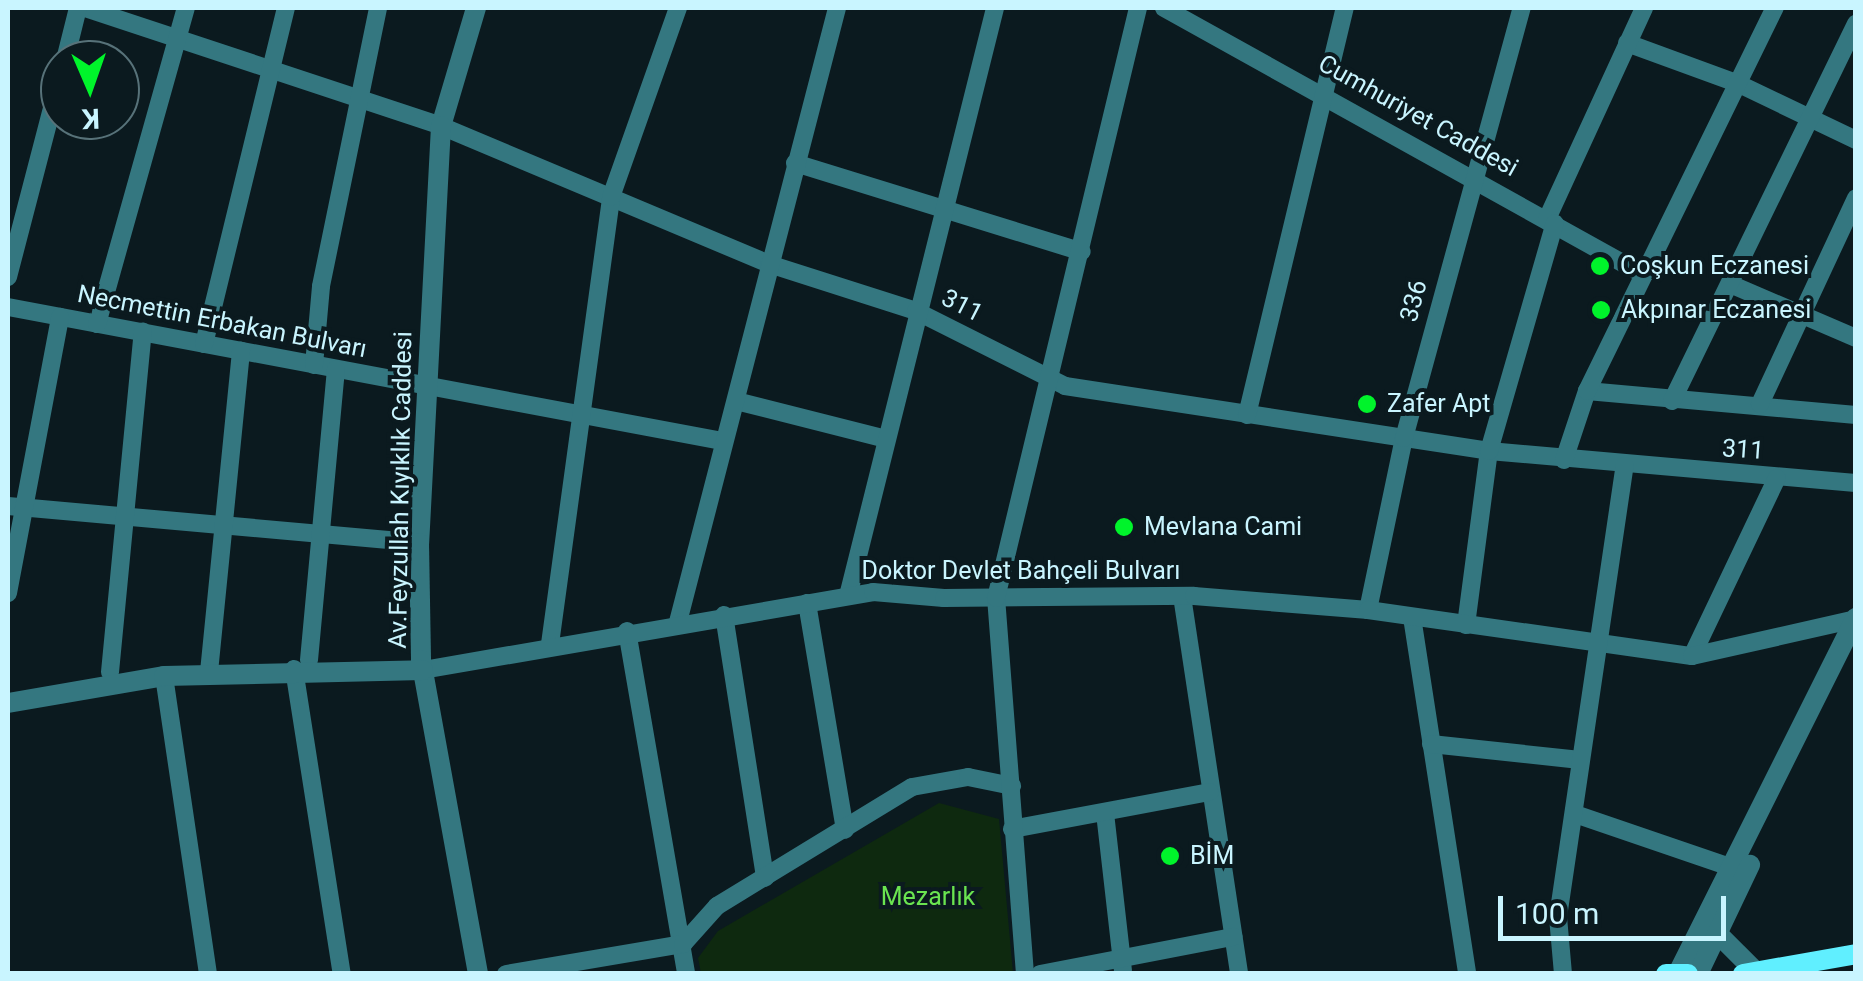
<!DOCTYPE html>
<html>
<head>
<meta charset="utf-8">
<style>
  body { margin:0 }
  #map { position:relative; width:1863px; height:981px; overflow:hidden; background:#0b1a1f; font-family:Roboto,sans-serif }
  div>[style] { position:absolute }
  .green>* { inset:0; background:#0e290f }
  .minor>* { height:18px; margin:-9px; padding:0 9px; transform-origin:9px; border-radius:9px; background:#347780 }
  .tertiary>* { height:20px; margin:-10px; padding:0 10px; transform-origin:10px; border-radius:10px; background:#347780 }
  .secondary>* { height:20px; margin:-10px; padding:0 10px; transform-origin:10px; border-radius:10px; background:#60efff }
  .dots>* { width:28px; height:28px; translate:-50% -50%; box-sizing:border-box; border:5px solid #0b1a1f; border-radius:50% }
  span { translate:-50% -50%; white-space:nowrap; text-align:center; line-height:1.15; -webkit-text-stroke:8px #0b1a1f; paint-order:stroke }
  .street-label { font-size:25px; color:#c9f5ff }
  .poi-label { font-size:25px; color:#c9f5ff }
  .left { translate:0 -50%; text-align:left }
  .park-label { font-size:25px; color:#6ae450 }
  .frame { position:absolute; inset:0; border:10px solid #c9f5ff; pointer-events:none }
  .north { position:absolute; left:40px; top:40px; width:100px; height:100px; box-sizing:border-box; background:#0b1a1f; border:2px solid #577279; border-radius:50%; rotate:178deg; font-size:28px; font-weight:700; line-height:40px; text-align:center; color:#c9f5ff }
  .north::after { content:''; display:block; margin:auto; width:35px; height:45px; background:#00f42b; clip-path:polygon(50% 0,100% 100%,50% 72%,0 100%) }
  .scale { position:absolute; left:1498px; top:896px; width:228px; height:45px; box-sizing:border-box; border:5px solid #c9f5ff; border-top:0; padding-left:12px; font-size:30px; line-height:35px; white-space:nowrap; color:#c9f5ff; -webkit-text-stroke:8px #0b1a1f; paint-order:stroke }
</style>
</head>
<body>
<div id="map">
  <div class="green">
    <i style="clip-path:polygon(939px 803px,999px 819px,1013px 973px,701px 973px,698px 958px,718px 931px)"></i>
  </div>
  <div class="minor">
    <i style="left:85px;top:8px;width:375px;rotate:18.3deg"></i>
    <i style="left:441px;top:126px;width:356px;rotate:22.8deg"></i>
    <i style="left:769px;top:264px;width:154px;rotate:17.7deg"></i>
    <i style="left:916px;top:311px;width:167px;rotate:26.7deg"></i>
    <i style="left:1065px;top:386px;width:429px;rotate:8.7deg"></i>
    <i style="left:1489px;top:451px;width:368px;rotate:5deg"></i>
    <i style="left:1164px;top:8px;width:549px;rotate:29.08deg"></i>
    <i style="left:1627px;top:43px;width:119px;rotate:20.1deg"></i>
    <i style="left:1739px;top:84px;width:130px;rotate:25.6deg"></i>
    <i style="left:65px;top:60px;width:54px;rotate:-76deg"></i>
    <i style="left:795px;top:163px;width:300px;rotate:17.2deg"></i>
    <i style="left:1547px;top:219px;width:232px;rotate:-65.3deg"></i>
    <i style="left:8px;top:277px;width:207px;rotate:-75.4deg"></i>
    <i style="left:1730px;top:284px;width:137px;rotate:23.2deg"></i>
    <i style="left:8px;top:307px;width:726px;rotate:10.63deg"></i>
    <i style="left:97px;top:324px;width:328px;rotate:-74.3deg"></i>
    <i style="left:204px;top:344px;width:346px;rotate:-76.3deg"></i>
    <i style="left:314px;top:365px;width:79px;rotate:-84.9deg"></i>
    <i style="left:321px;top:286px;width:284px;rotate:-78.4deg"></i>
    <i style="left:1587px;top:391px;width:270px;rotate:5.1deg"></i>
    <i style="left:736px;top:401px;width:155px;rotate:14.2deg"></i>
    <i style="left:1672px;top:401px;width:420px;rotate:-64deg"></i>
    <i style="left:1760px;top:404px;width:227px;rotate:-65deg"></i>
    <i style="left:1247px;top:415px;width:419px;rotate:-76.5deg"></i>
    <i style="left:1564px;top:460px;width:73px;rotate:-71.6deg"></i>
    <i style="left:1587px;top:391px;width:427px;rotate:-63.9deg"></i>
    <i style="left:8px;top:506px;width:413px;rotate:5.1deg"></i>
    <i style="left:8px;top:593px;width:281px;rotate:-79.3deg"></i>
    <i style="left:848px;top:596px;width:606px;rotate:-75.96deg"></i>
    <i style="left:1182px;top:596px;width:382px;rotate:81.4deg"></i>
    <i style="left:807px;top:603px;width:230px;rotate:80.5deg"></i>
    <i style="left:1368px;top:610px;width:176px;rotate:-78.2deg"></i>
    <i style="left:1404px;top:438px;width:446px;rotate:-74.7deg"></i>
    <i style="left:724px;top:615px;width:266px;rotate:81.1deg"></i>
    <i style="left:1412px;top:617px;width:361px;rotate:81.2deg"></i>
    <i style="left:678px;top:622px;width:634px;rotate:-75.48deg"></i>
    <i style="left:1466px;top:625px;width:176px;rotate:-82.5deg"></i>
    <i style="left:1489px;top:451px;width:237px;rotate:-73.9deg"></i>
    <i style="left:627px;top:631px;width:348px;rotate:80.2deg"></i>
    <i style="left:550px;top:644px;width:451px;rotate:-82.2deg"></i>
    <i style="left:611px;top:197px;width:201px;rotate:-70.5deg"></i>
    <i style="left:1692px;top:656px;width:197px;rotate:-64.5deg"></i>
    <i style="left:309px;top:660px;width:292px;rotate:-84.7deg"></i>
    <i style="left:294px;top:669px;width:309px;rotate:81.1deg"></i>
    <i style="left:423px;top:670px;width:457px;rotate:-9.8deg"></i>
    <i style="left:873px;top:592px;width:71px;rotate:4.8deg"></i>
    <i style="left:944px;top:598px;width:250px;rotate:-0.5deg"></i>
    <i style="left:1194px;top:596px;width:175px;rotate:4.6deg"></i>
    <i style="left:1368px;top:610px;width:327px;rotate:8.1deg"></i>
    <i style="left:1692px;top:656px;width:168px;rotate:-12.7deg"></i>
    <i style="left:110px;top:672px;width:342px;rotate:-84.5deg"></i>
    <i style="left:209px;top:672px;width:323px;rotate:-84.3deg"></i>
    <i style="left:164px;top:676px;width:301px;rotate:81.6deg"></i>
    <i style="left:1431px;top:744px;width:150px;rotate:6.1deg"></i>
    <i style="left:1105px;top:813px;width:159px;rotate:83.5deg"></i>
    <i style="left:1575px;top:814px;width:167px;rotate:18.9deg"></i>
    <i style="left:1012px;top:829px;width:201px;rotate:-10.6deg"></i>
    <i style="left:506px;top:974px;width:180px;rotate:-9.6deg"></i>
    <i style="left:683px;top:944px;width:51px;rotate:-48.2deg"></i>
    <i style="left:717px;top:906px;width:228px;rotate:-31.4deg"></i>
    <i style="left:912px;top:787px;width:57px;rotate:-10.1deg"></i>
    <i style="left:968px;top:777px;width:45px;rotate:11.6deg"></i>
    <i style="left:1025px;top:974px;width:377px;rotate:-94.4deg"></i>
    <i style="left:996px;top:598px;width:607px;rotate:-76.47deg"></i>
    <i style="left:1040px;top:974px;width:197px;rotate:-10.9deg"></i>
    <i style="left:1563px;top:974px;width:57px;rotate:-95deg"></i>
    <i style="left:1558px;top:917px;width:456px;rotate:-81.6deg"></i>
  </div>
  <div class="tertiary">
    <i style="left:476px;top:8px;width:123px;rotate:106.5deg"></i>
    <i style="left:441px;top:126px;width:418px;rotate:93deg"></i>
    <i style="left:419px;top:543px;width:117px;rotate:89deg"></i>
    <i style="left:421px;top:660px;width:319px;rotate:79.7deg"></i>
    <i style="left:8px;top:703px;width:158px;rotate:-9.8deg"></i>
    <i style="left:164px;top:676px;width:259px;rotate:-1.3deg"></i>
    <i style="left:1717px;top:933px;width:54px;rotate:45deg"></i>
    <i style="left:1679px;top:971px;width:395px;rotate:-63.4deg"></i>
    <i style="left:1698px;top:974px;width:121px;rotate:-64.5deg"></i>
  </div>
  <div class="secondary">
    <i style="left:1666px;top:974px;width:22px"></i>
    <i style="left:1743px;top:974px;width:115px;rotate:-10deg"></i>
  </div>
  <div class="dots">
    <i style="left:1600px;top:266px;background:#00f42b"></i>
    <i style="left:1601px;top:310px;background:#00f42b"></i>
    <i style="left:1367px;top:404px;background:#00f42b"></i>
    <i style="left:1124px;top:527px;background:#00f42b"></i>
    <i style="left:1170px;top:856px;background:#00f42b"></i>
  </div>
  <div class="street-label">
    <span style="left:1418px;top:116px;rotate:29deg">Cumhuriyet Caddesi</span>
    <span style="left:1414px;top:301px;rotate:-75deg">336</span>
    <span style="left:962px;top:306px;rotate:27deg">311</span>
    <span style="left:222px;top:322px;rotate:11deg">Necmettin Erbakan Bulvarı</span>
    <span style="left:1743px;top:450px;rotate:4deg">311</span>
    <span style="left:401px;top:490px;rotate:-89deg">Av.Feyzullah Kıyıklık Caddesi</span>
    <span style="left:1021px;top:571px">Doktor Devlet Bahçeli Bulvarı</span>
  </div>
  <div class="poi-label">
    <span class="left" style="left:1620px;top:266px">Coşkun Eczanesi</span>
    <span class="left" style="left:1621px;top:310px">Akpınar Eczanesi</span>
    <span class="left" style="left:1387px;top:404px">Zafer Apt</span>
    <span class="left" style="left:1144px;top:527px">Mevlana Cami</span>
    <span class="left" style="left:1190px;top:856px">BİM</span>
  </div>
  <div class="park-label">
    <span style="left:928px;top:897px">Mezarlık</span>
  </div>
  <div class="frame"></div>
  <div class="north">K</div>
  <div class="scale">100 m</div>
</div>
</body>
</html>
